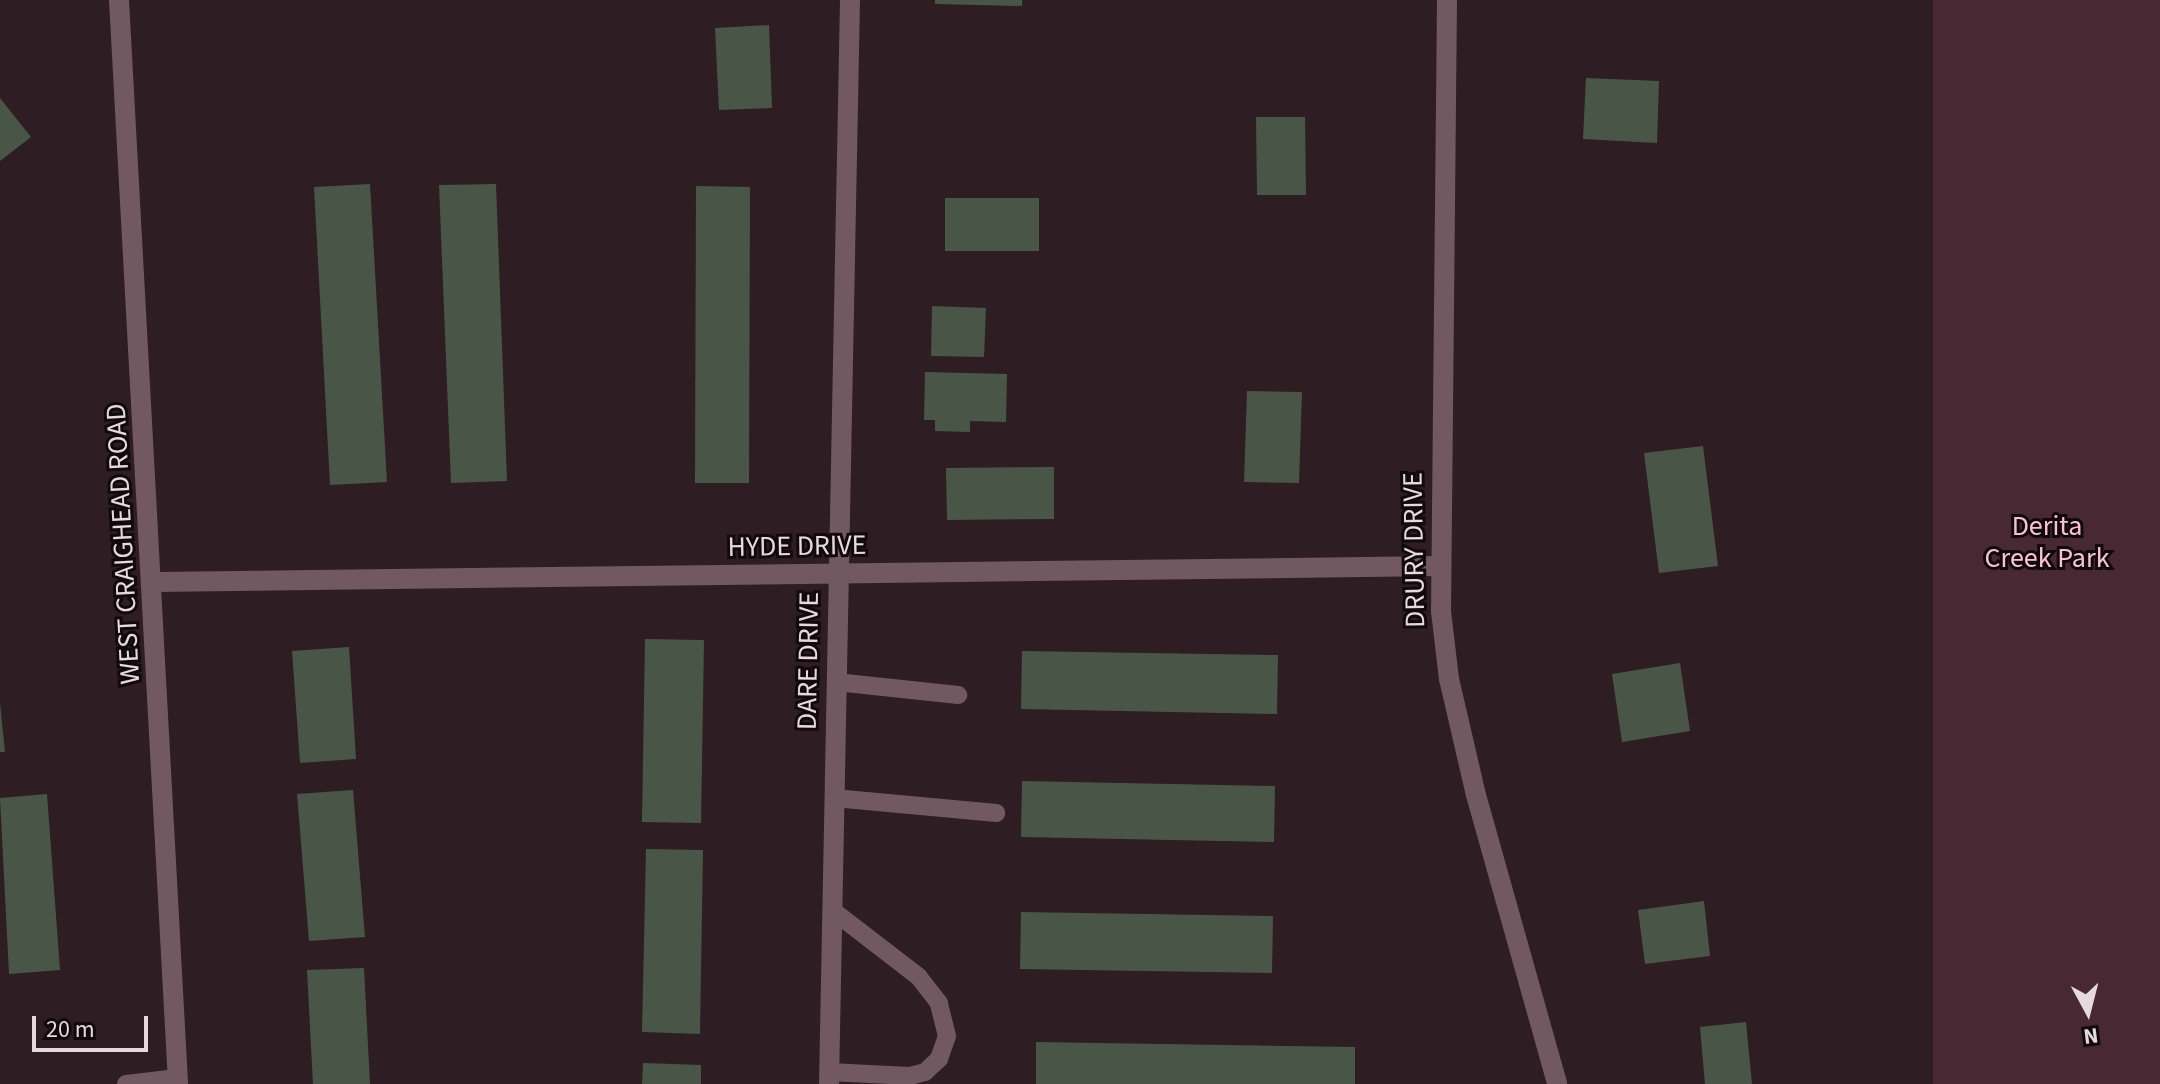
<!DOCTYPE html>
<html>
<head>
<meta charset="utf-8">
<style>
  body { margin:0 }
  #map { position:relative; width:2160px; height:1084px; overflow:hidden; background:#2e1d22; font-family:"Source Sans 3",sans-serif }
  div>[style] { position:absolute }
  .green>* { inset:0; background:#472833 }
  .building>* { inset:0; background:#495647 }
  .service>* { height:18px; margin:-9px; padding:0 9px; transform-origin:9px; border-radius:9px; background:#725860 }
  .minor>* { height:20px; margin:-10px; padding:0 10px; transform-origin:10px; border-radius:10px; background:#725860 }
  .tertiary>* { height:20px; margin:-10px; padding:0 10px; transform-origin:10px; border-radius:10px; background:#725860 }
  span { translate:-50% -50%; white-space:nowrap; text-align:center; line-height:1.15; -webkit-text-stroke:6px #11090c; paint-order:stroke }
  .park-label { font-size:28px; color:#f9c2d4 }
  .street-label { font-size:28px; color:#e6dade }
  .north { position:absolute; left:2048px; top:972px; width:80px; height:80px; -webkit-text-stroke:6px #11090c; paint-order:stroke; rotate:173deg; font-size:22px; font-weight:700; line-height:32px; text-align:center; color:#e6dade }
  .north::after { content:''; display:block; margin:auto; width:28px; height:36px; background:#e6dade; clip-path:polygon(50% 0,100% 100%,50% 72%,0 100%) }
  .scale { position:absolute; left:32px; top:1016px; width:116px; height:36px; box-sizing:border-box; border:4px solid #e6dade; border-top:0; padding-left:10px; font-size:24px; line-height:28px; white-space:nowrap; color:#e6dade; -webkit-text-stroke:6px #11090c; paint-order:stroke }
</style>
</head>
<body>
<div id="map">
  <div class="green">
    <i style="clip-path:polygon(1933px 0,2160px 0,2160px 1084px,1933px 1084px)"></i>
  </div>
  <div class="building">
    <i style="clip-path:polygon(935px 0,1022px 0,1022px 6px,935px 4px)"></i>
    <i style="clip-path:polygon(769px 25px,772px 108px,719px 110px,715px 28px)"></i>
    <i style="clip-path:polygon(1586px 78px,1659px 81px,1657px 143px,1583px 139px)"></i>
    <i style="clip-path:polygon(0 98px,31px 137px,0 161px)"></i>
    <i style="clip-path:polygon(1256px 117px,1305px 117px,1306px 195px,1257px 195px)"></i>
    <i style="clip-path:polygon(370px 184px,387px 482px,330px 485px,314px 187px)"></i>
    <i style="clip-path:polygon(496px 184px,507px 481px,451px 483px,439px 185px)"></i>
    <i style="clip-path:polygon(696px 186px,750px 187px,749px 483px,695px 483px)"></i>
    <i style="clip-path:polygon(945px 198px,1039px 198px,1039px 251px,945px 251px)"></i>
    <i style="clip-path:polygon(932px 306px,986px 308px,984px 357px,931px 356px)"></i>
    <i style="clip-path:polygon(925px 372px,1007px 374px,1006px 422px,970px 421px,970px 432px,935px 431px,935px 420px,924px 420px)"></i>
    <i style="clip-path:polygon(1247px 391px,1302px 392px,1299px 483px,1244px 482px)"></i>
    <i style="clip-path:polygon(1703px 446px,1718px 566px,1659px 573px,1644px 453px)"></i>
    <i style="clip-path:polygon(1054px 467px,1054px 519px,947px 520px,946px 468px)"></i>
    <i style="clip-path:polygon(645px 639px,704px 640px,701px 823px,642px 822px)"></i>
    <i style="clip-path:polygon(349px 647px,356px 759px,300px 763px,292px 651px)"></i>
    <i style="clip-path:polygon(1022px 651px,1278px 655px,1277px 714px,1021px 709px)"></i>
    <i style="clip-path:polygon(1680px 663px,1690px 731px,1622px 742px,1612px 674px)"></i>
    <i style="clip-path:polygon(0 703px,5px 752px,0 752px)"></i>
    <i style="clip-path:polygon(1022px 781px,1275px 786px,1274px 842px,1021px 837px)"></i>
    <i style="clip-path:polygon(353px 790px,365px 937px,309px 941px,297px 794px)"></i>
    <i style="clip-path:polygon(47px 794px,60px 970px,9px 974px,0 798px)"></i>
    <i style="clip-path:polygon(646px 849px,703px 850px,700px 1034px,642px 1032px)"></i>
    <i style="clip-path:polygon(1704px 901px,1710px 956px,1645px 964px,1638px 910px)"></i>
    <i style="clip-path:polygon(1021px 912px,1273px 916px,1272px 973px,1020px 969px)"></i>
    <i style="clip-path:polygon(364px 968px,370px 1084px,313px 1084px,307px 970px)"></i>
    <i style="clip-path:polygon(1746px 1022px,1752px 1084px,1705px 1084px,1700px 1027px)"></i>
    <i style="clip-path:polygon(1036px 1042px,1355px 1047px,1355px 1084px,1036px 1084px)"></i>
    <i style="clip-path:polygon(643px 1063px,701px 1065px,701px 1084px,642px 1084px)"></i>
  </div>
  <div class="service">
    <i style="left:836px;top:682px;width:123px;rotate:6.1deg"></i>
    <i style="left:834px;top:798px;width:163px;rotate:5.3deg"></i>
    <i style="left:829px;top:1072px;width:81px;rotate:2.8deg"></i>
    <i style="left:910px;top:1076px;width:16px;rotate:-15deg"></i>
    <i style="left:925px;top:1072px;width:19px;rotate:-43deg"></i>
    <i style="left:939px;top:1059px;width:24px;rotate:-71deg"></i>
    <i style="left:947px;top:1036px;width:34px;rotate:-104deg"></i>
    <i style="left:939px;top:1003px;width:33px;rotate:-128deg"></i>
    <i style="left:919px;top:977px;width:110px;rotate:-142.4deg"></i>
    <i style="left:126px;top:1084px;width:52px;rotate:-6.6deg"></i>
  </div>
  <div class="minor">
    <i style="left:1447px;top:0;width:611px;rotate:90.56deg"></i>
    <i style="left:1441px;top:611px;width:68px;rotate:83.3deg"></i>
    <i style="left:1449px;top:679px;width:119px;rotate:76.9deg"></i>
    <i style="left:1476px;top:795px;width:300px;rotate:74.3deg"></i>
    <i style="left:154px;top:582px;width:1286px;rotate:-0.71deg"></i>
    <i style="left:829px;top:1084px;width:1084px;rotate:-88.89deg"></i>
  </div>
  <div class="tertiary">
    <i style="left:119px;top:0;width:1086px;rotate:86.88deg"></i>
  </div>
  <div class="park-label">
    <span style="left:2047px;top:542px">Derita<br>Creek Park</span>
  </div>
  <div class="street-label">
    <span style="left:123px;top:544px;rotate:-93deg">WEST CRAIGHEAD ROAD</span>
    <span style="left:797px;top:546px;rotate:-1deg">HYDE DRIVE</span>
    <span style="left:1414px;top:550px;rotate:-91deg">DRURY DRIVE</span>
    <span style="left:808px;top:661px;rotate:-89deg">DARE DRIVE</span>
  </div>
  <div class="north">N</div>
  <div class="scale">20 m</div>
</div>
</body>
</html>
